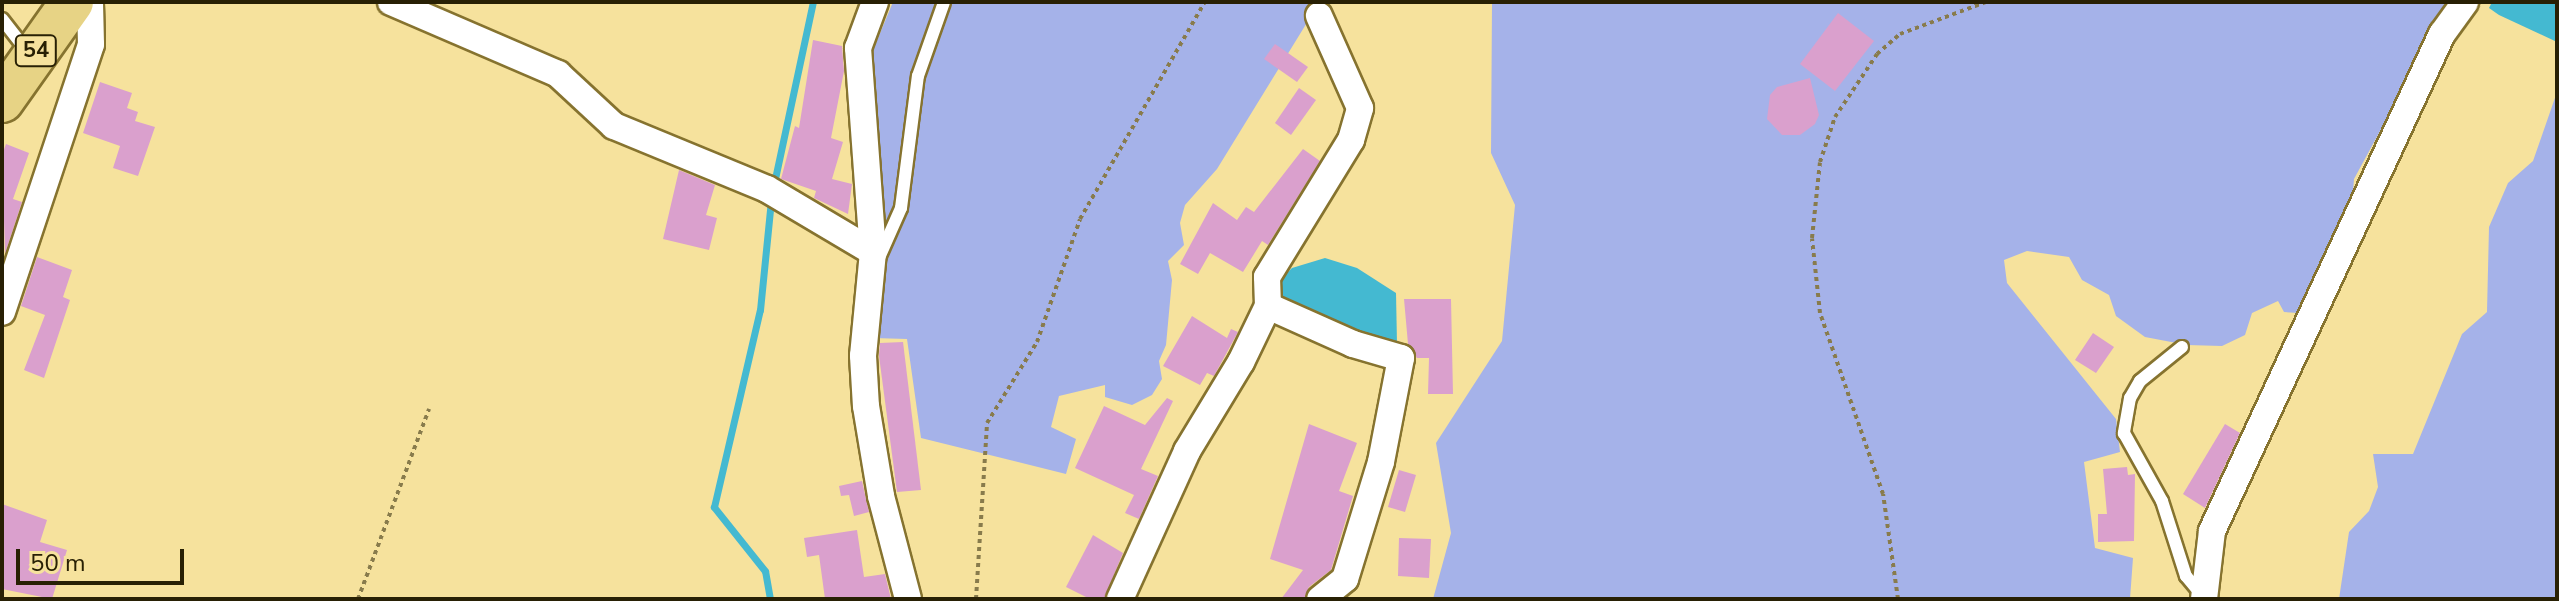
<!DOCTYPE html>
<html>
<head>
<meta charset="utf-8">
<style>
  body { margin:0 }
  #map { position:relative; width:2559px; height:601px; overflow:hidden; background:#f6e29d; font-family:"Nunito Sans",sans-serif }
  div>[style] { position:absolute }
  .green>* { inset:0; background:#a5b2e9 }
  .water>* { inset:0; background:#44b9d1 }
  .stream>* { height:7px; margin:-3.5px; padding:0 3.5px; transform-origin:3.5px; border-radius:3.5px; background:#44b9d1 }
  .building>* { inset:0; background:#daa0cd }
  .path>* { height:4px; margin-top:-2px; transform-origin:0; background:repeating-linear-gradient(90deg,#887b4c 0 4px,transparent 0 8px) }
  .roads { filter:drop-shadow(2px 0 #86732f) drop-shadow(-2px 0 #86732f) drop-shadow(0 2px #86732f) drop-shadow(0 -2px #86732f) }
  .service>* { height:12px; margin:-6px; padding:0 6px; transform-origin:6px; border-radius:6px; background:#fff }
  .minor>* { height:26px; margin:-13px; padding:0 13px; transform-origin:13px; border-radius:13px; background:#fff }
  .primary>* { height:42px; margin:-21px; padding:0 21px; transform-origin:21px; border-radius:21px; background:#e7d385 }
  span { translate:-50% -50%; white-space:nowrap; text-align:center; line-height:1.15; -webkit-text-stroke:7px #f6e29d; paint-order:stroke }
  .shield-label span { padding:2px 6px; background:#f6e29d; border:2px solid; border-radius:6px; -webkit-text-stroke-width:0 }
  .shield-label { font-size:22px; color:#282004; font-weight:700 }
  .frame { position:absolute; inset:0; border:4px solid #282004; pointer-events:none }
  .scale { position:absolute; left:16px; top:549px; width:168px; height:36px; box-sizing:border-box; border:4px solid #282004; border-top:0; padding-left:10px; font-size:24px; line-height:28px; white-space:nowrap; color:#282004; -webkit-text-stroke:6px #f6e29d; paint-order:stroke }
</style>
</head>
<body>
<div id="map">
  <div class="green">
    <i style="clip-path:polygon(893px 2px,1324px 2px,1316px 8px,1217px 169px,1185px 205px,1180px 223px,1184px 245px,1168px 261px,1172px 280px,1166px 345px,1159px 361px,1162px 379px,1152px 395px,1132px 405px,1105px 397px,1105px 385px,1059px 396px,1051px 427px,1076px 439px,1066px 474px,921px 438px,907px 339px,873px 338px,882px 174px,868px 99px,873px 50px)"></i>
    <i style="clip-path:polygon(1492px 2px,2450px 2px,2354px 179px,2352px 203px,2299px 313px,2284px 312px,2278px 301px,2252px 313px,2245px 335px,2222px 346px,2187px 345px,2145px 337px,2116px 316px,2109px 295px,2082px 280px,2069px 257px,2027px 251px,2004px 260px,2007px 283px,2116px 419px,2120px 452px,2084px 462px,2095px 548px,2133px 558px,2130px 599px,1433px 599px,1451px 533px,1436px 443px,1502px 341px,1515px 205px,1491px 153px)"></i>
    <i style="clip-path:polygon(2557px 92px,2557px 599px,2339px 599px,2349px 532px,2369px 511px,2378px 487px,2373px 454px,2413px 454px,2462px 334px,2487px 312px,2489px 227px,2508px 183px,2533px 161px)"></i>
  </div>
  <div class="water">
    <i style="clip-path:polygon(2492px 2px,2557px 2px,2557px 42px,2499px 15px,2489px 8px)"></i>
    <i style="clip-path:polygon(1325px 258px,1357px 268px,1396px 293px,1397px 344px,1389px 350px,1274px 299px,1275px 285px,1292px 268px)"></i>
  </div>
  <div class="stream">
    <i style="left:773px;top:188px;width:190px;rotate:-77.9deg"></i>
    <i style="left:770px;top:599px;width:28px;rotate:-100deg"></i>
    <i style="left:765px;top:571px;width:82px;rotate:-128.6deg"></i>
    <i style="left:714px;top:507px;width:202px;rotate:-76.9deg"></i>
    <i style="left:760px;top:310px;width:111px;rotate:-84.3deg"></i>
  </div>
  <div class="building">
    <i style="clip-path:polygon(1838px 13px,1874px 41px,1835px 91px,1800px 64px)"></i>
    <i style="clip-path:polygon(813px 40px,842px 46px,844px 71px,831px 138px,843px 142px,832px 179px,852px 184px,848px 214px,814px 198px,816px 191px,781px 179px,795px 126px,799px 128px)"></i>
    <i style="clip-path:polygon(1275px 44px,1308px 67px,1297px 82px,1264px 59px)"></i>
    <i style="clip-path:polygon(1810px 78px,1819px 115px,1815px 124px,1800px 135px,1782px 135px,1767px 119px,1770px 95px,1777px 87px)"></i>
    <i style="clip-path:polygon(100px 82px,132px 93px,127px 108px,138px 112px,135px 121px,155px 127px,138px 176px,113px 168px,120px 146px,83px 133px)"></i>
    <i style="clip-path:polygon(1299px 88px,1316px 100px,1291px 135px,1275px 123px)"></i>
    <i style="clip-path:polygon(6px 144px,29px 153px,13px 199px,22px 202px,5px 254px,2px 155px)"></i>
    <i style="clip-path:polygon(1303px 149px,1320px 161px,1268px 245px,1262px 241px,1243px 272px,1210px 253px,1198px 274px,1180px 264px,1213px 203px,1237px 220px,1246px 207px,1254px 212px)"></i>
    <i style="clip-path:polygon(679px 170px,715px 185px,706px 215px,717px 218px,709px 250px,663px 239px)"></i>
    <i style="clip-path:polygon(37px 257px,72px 270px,63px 297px,70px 300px,44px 378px,24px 370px,45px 315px,21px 306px)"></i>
    <i style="clip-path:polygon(1404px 299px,1451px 299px,1453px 394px,1428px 394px,1429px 358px,1417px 358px,1408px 344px)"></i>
    <i style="clip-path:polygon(1192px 316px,1227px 338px,1231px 329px,1238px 332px,1214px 376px,1207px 373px,1200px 385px,1163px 366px)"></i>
    <i style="clip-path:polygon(2093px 333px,2114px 347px,2096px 373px,2075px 360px)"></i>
    <i style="clip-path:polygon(903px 342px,921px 490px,897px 492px,879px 356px,880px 343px)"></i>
    <i style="clip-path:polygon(1167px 398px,1173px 401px,1141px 469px,1158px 476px,1139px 519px,1125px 513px,1134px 495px,1075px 468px,1104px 406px,1145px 425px)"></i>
    <i style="clip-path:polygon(1309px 424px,1357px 443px,1339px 491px,1353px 496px,1331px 570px,1309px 587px,1304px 599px,1281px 599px,1303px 570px,1270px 559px)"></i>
    <i style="clip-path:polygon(2225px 424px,2240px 433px,2205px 508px,2183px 494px)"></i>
    <i style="clip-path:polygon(2127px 467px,2128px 475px,2135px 474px,2134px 541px,2098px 542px,2098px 514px,2107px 514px,2103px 469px)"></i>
    <i style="clip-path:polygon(1399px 470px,1416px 475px,1405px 512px,1388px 507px)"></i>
    <i style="clip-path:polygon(862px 481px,869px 512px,854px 516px,849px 495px,841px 496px,839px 486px)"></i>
    <i style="clip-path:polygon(2px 504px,47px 520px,40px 542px,67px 550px,52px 599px,2px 589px)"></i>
    <i style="clip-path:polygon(857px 530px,864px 577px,885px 574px,891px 599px,825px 599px,819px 555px,807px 557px,804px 538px)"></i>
    <i style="clip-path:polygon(1093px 535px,1123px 553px,1104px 599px,1090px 599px,1066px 587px)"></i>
    <i style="clip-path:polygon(1399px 538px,1431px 539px,1429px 578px,1398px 576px)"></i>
  </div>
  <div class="path">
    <i style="left:358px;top:599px;width:203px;rotate:-69.5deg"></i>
    <i style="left:976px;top:599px;width:176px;rotate:-86.4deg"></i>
    <i style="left:987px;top:423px;width:95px;rotate:-58.3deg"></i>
    <i style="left:1037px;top:342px;width:130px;rotate:-70.7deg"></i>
    <i style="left:1080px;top:219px;width:250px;rotate:-60.1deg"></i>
    <i style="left:1898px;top:599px;width:106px;rotate:-98.1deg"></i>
    <i style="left:1883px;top:494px;width:192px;rotate:-109.2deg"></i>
    <i style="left:1820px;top:313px;width:75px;rotate:-96.1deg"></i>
    <i style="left:1812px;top:238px;width:76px;rotate:-84deg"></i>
    <i style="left:1820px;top:162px;width:47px;rotate:-71.6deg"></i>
    <i style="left:1835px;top:117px;width:76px;rotate:-56.3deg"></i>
    <i style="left:1877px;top:54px;width:30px;rotate:-41deg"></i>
    <i style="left:1900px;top:34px;width:92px;rotate:-20.4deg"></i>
  </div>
  <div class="roads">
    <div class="service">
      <i style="left:2px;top:19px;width:39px;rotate:52deg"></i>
      <i style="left:878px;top:260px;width:57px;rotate:-66.1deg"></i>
      <i style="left:901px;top:208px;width:133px;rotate:-82.7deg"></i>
      <i style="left:918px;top:76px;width:78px;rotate:-70.6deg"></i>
      <i style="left:2182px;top:347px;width:54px;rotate:141deg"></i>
      <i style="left:2140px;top:381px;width:20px;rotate:120deg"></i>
      <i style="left:2130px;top:398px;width:36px;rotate:100deg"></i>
      <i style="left:2124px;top:433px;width:78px;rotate:60.8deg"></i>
      <i style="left:2162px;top:501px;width:79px;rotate:72.3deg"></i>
      <i style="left:2186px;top:576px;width:23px;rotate:50deg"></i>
    </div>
    <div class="minor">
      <i style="left:391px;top:2px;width:182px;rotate:23.3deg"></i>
      <i style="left:558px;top:74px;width:76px;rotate:42.9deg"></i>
      <i style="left:614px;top:126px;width:165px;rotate:22.4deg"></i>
      <i style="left:767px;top:189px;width:123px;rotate:30.7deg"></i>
      <i style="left:875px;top:2px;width:49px;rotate:110.3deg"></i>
      <i style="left:858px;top:48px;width:205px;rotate:85.8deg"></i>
      <i style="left:873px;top:252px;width:104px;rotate:95.5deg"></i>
      <i style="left:863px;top:356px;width:50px;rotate:86.6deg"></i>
      <i style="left:866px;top:406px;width:91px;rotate:80.5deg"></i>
      <i style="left:881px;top:496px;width:106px;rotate:75.3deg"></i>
      <i style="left:1268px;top:306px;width:29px;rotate:-92deg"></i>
      <i style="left:1267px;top:277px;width:161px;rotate:-58.5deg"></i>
      <i style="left:1351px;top:140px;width:33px;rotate:-74deg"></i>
      <i style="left:1360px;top:108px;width:101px;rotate:-114deg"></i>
      <i style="left:2px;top:312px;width:282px;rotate:-71.6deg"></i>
      <i style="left:91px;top:44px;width:42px;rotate:-91.4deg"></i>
      <i style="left:1120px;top:599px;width:162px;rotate:-65.6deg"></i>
      <i style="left:1187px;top:451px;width:104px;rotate:-58.8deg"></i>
      <i style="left:1241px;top:362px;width:62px;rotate:-64.3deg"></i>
      <i style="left:1268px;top:306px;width:93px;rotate:24.1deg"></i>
      <i style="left:1353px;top:344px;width:50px;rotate:16.3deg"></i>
      <i style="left:1401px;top:358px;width:106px;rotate:100.9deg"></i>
      <i style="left:1381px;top:462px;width:122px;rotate:107.1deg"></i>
      <i style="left:1345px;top:579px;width:32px;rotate:141deg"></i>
      <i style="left:2204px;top:599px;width:68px;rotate:-83.3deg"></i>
      <i style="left:2212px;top:531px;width:548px;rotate:-65.17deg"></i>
      <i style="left:2442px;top:34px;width:39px;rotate:-54deg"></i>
    </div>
    <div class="primary">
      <i style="left:2px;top:101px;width:121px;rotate:-54.7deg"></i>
    </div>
  </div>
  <div class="shield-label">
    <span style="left:36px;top:51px">54</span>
  </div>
  <div class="frame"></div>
  <div class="scale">50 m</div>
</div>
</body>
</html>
